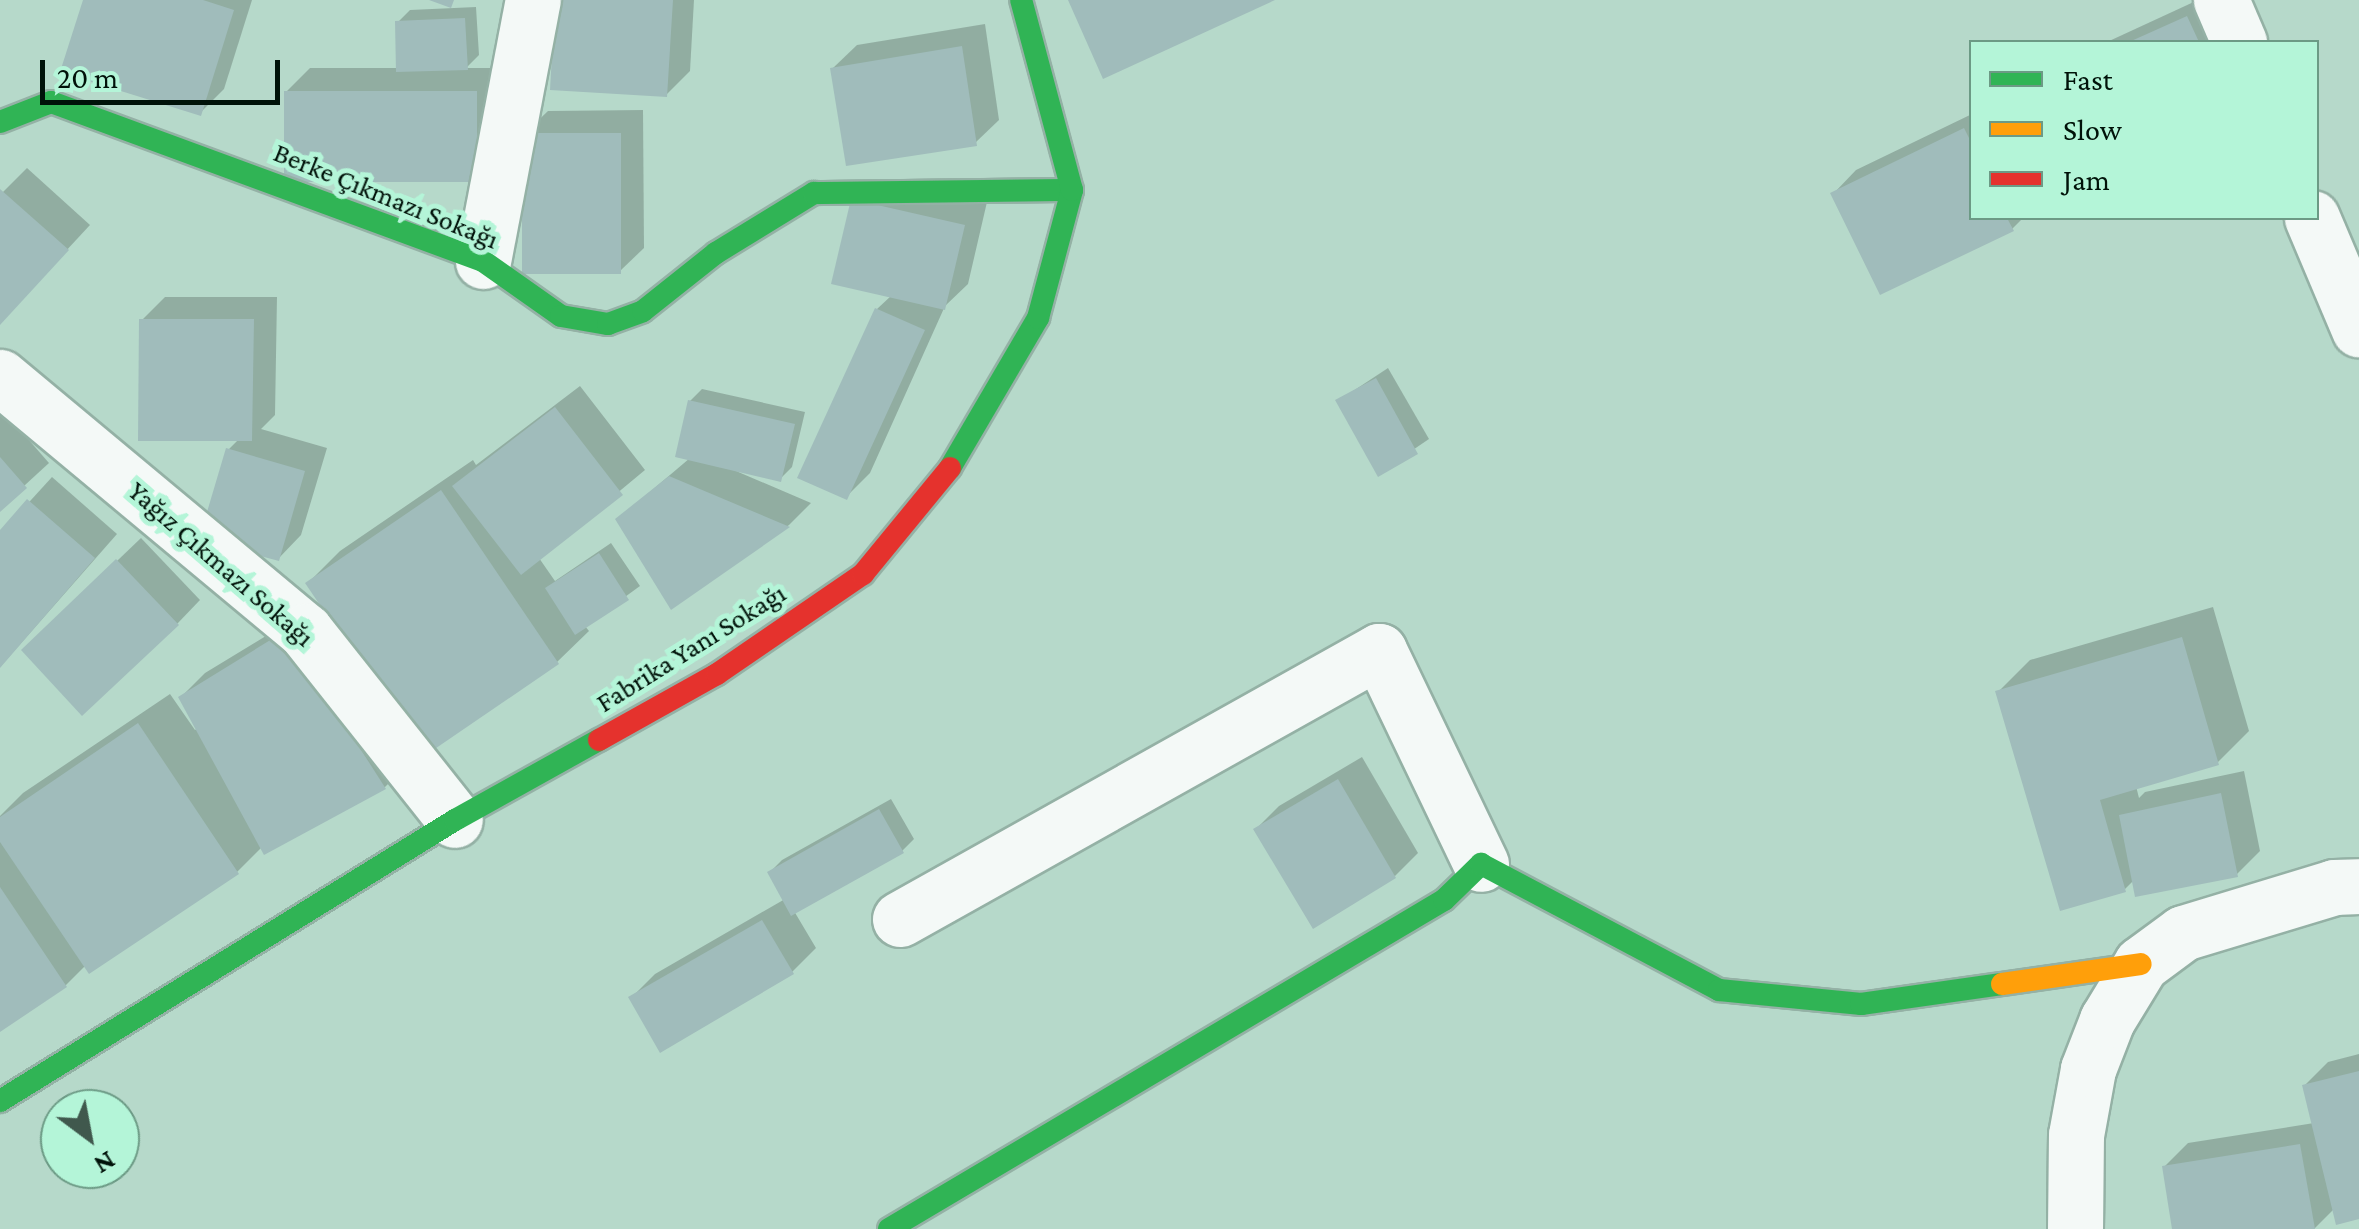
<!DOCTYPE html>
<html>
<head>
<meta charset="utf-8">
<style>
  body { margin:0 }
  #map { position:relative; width:2359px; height:1229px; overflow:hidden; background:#b6d9ca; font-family:"Crimson Pro",serif }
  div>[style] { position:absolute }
  .shadow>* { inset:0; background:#0003 }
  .building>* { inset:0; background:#a0bcbb }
  .roads { filter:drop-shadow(2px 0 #94b1a5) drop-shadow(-2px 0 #94b1a5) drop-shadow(0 2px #94b1a5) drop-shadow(0 -2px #94b1a5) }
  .street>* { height:55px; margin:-27.5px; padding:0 27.5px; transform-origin:27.5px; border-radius:27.5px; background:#f4f9f7 }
  .fast>* { height:22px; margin:-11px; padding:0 11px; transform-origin:11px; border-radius:11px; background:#30b455 }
  .slow>* { height:22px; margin:-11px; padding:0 11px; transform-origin:11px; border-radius:11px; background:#ff9f0a }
  .jam>* { height:22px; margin:-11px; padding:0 11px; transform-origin:11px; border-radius:11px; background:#e5322d }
  span { translate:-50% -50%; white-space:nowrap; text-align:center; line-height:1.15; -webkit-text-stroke:10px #b4f5d8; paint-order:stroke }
  .street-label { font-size:28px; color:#001209 }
  .legend { position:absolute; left:1969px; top:40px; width:350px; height:180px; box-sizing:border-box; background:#b4f5d8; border:2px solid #6c9a85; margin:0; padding:12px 18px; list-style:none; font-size:30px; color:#001209 }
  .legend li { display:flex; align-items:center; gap:20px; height:50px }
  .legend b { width:50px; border:2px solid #6c9a85 }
  .north { position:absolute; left:40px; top:1089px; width:100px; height:100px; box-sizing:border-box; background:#b4f5d8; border:2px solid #6c9a85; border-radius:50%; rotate:148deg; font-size:28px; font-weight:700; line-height:40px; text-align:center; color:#001209 }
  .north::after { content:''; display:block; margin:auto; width:35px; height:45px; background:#40584d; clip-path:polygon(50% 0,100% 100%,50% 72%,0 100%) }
  .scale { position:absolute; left:40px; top:60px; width:240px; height:45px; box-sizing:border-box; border:5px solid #001209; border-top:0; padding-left:12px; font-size:30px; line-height:35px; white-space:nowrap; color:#001209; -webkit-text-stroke:8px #b4f5d8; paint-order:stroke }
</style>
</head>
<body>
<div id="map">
  <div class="shadow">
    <i style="clip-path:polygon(86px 0,252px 0,224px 89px,200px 113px)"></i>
    <i style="clip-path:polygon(558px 0,694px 0,690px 71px,666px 95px)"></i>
    <i style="clip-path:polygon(2198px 0,2233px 42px,2107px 42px)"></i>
    <i style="clip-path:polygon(476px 7px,479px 55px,466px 68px,500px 68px,499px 156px,286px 92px,310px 68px,399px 68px,398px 22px,410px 10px)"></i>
    <i style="clip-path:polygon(985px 24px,999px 120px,975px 143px,833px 68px,857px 45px)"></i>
    <i style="clip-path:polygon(643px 110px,644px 248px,620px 271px,524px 134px,548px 111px)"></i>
    <i style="clip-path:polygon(1972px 114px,1972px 218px,2023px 218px,2012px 229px,1833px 194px,1856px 170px)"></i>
    <i style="clip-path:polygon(27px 168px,90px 225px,0 322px,0 195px)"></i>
    <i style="clip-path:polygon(853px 200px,987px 202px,968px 284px,945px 306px,870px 473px,846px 497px,877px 309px,892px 295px)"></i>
    <i style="clip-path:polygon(165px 297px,277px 297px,275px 415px,261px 429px,327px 448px,301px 535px,278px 559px,228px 450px,239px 439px,142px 320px)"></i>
    <i style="clip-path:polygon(1388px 368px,1429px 439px,1379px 473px,1338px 401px)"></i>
    <i style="clip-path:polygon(580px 386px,645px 470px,539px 558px,555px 581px,611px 543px,640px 586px,585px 626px,589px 631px,557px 662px,308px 583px,340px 551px,473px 460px,476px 465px)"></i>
    <i style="clip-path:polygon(702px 389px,805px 412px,792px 467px,780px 479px,736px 471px,811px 503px,789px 525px,672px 606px,618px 519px,690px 458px,690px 401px)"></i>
    <i style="clip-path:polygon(0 407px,49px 463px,0 508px)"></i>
    <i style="clip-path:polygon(52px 477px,117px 534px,0 667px,0 534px)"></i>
    <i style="clip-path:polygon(141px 538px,200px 600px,177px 624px,48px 627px)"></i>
    <i style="clip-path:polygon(2213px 607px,2249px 731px,2218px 762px,2136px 786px,2139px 798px,2145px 792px,2244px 771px,2260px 851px,2237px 874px,2134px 880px,2125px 889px,1998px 692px,2030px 660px)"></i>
    <i style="clip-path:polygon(310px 609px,408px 764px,385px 787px,265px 851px,262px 847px,237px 872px,86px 965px,66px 985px,0 1029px,0 816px,23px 793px,170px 694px,195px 730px,198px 728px,181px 697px,205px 673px)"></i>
    <i style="clip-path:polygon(1362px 757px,1418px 853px,1395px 876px,1256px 829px,1279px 806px)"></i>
    <i style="clip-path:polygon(891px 799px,914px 839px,902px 851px,794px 911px,816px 948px,792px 972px,631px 998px,655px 974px,785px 899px,770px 872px,782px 860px)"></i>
    <i style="clip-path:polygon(2359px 1054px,2359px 1217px,2334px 1209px,2314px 1229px,2174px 1229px,2165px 1166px,2188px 1143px,2314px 1123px,2304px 1086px,2328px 1062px)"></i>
  </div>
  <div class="building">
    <i style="clip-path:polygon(83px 0,203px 0,234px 10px,201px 116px,60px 72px)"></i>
    <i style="clip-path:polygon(429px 0,454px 0,451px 8px)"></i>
    <i style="clip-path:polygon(555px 0,673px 0,667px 97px,550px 90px)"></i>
    <i style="clip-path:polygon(1068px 0,1275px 0,1103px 79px)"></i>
    <i style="clip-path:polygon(2187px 16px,2199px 42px,2129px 42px)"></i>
    <i style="clip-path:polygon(465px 18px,468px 70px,396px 72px,395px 21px)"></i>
    <i style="clip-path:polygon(962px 46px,977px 146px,846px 166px,830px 68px)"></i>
    <i style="clip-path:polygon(284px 91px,477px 91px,477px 182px,284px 182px)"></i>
    <i style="clip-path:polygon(1964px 128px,1972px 144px,1972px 218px,2007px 218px,2014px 231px,1880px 295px,1830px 193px)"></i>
    <i style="clip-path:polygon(522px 133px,621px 133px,621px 274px,522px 274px)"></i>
    <i style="clip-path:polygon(0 189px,69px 250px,0 325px)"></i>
    <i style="clip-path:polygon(851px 199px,965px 225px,945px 310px,831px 284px)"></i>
    <i style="clip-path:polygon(875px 308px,925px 330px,847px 500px,797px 478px)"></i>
    <i style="clip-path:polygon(139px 319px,254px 319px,252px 441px,138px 441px)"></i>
    <i style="clip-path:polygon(1376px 378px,1418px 454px,1378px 477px,1335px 400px)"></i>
    <i style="clip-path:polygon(688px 400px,795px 424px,781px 482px,675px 457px)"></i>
    <i style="clip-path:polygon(555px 407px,623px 495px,521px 575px,452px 486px)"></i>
    <i style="clip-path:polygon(226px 448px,305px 471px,279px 561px,199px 539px)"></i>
    <i style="clip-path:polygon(0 457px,27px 488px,0 512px)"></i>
    <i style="clip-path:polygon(669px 476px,790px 527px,671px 610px,615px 519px)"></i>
    <i style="clip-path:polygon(441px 490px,559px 664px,423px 757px,305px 583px)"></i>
    <i style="clip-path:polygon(27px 499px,95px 558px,0 668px,0 530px)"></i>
    <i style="clip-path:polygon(599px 553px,629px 600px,575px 635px,545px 588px)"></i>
    <i style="clip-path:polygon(116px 559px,179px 625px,82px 716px,21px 650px)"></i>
    <i style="clip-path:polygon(285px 631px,386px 789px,264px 855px,178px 697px)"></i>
    <i style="clip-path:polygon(2182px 637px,2219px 765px,2100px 800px,2126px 892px,2060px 911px,1995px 691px)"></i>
    <i style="clip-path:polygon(138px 723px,239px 874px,89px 974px,0 842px,0 817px)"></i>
    <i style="clip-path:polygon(1338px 779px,1396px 878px,1313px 929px,1253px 829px)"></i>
    <i style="clip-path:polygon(2221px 793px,2238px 877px,2135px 897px,2119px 815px)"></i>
    <i style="clip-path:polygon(879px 809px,904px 853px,791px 916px,767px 872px)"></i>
    <i style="clip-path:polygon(0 887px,67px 987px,0 1032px)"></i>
    <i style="clip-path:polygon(762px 920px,794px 974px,660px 1053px,628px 997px)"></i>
    <i style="clip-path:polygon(2359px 1071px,2359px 1219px,2336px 1225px,2302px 1085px)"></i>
    <i style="clip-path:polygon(2300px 1144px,2315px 1229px,2172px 1229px,2162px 1166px)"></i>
  </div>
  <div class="roads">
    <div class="street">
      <i style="left:2221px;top:0;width:46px;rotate:66.8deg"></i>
      <i style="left:2312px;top:218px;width:121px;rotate:67.1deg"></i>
      <i style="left:483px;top:261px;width:266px;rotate:-79.2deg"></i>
      <i style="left:0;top:377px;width:397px;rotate:39.8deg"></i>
      <i style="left:305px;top:631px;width:241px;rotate:51.6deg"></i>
      <i style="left:900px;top:919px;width:549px;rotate:-29.23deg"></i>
      <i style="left:1379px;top:651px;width:236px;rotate:64.4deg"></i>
      <i style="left:2075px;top:1229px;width:94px;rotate:-89.4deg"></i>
      <i style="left:2076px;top:1135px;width:67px;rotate:-79.7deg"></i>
      <i style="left:2088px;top:1069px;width:53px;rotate:-68.8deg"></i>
      <i style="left:2107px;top:1020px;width:66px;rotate:-58.7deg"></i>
      <i style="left:2141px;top:964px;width:52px;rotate:-36.4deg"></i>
      <i style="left:2183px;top:933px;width:158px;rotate:-16.9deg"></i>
      <i style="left:2334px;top:887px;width:25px;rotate:-2deg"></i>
    </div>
    <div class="fast">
      <i style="left:0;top:122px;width:55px;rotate:-21.4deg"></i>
      <i style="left:51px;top:102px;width:460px;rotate:20.2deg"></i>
      <i style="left:483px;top:261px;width:95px;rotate:35.2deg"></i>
      <i style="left:561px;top:316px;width:48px;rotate:9.7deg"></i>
      <i style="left:608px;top:324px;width:37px;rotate:-20deg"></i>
      <i style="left:643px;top:311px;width:93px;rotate:-38.5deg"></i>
      <i style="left:716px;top:253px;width:115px;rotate:-31.5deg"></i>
      <i style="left:814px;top:193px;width:258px;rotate:-0.7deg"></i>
      <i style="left:950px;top:468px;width:174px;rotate:-59.6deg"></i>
      <i style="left:1038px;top:318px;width:132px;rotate:-75.1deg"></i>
      <i style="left:1072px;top:190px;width:197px;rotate:-105deg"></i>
      <i style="left:0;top:1101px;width:535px;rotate:-31.7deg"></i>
      <i style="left:455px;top:820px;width:165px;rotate:-29.1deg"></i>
      <i style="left:889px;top:1229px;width:645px;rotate:-30.66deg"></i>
      <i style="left:1444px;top:900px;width:52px;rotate:-44.2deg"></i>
      <i style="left:1481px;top:864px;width:269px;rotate:27.9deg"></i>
      <i style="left:1719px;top:990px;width:143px;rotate:5.6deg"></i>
      <i style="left:1861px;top:1004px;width:142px;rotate:-8.1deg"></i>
    </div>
    <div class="slow">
      <i style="left:2002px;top:984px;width:140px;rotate:-8.2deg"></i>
    </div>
    <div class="jam">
      <i style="left:599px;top:740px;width:135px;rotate:-29.2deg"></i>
      <i style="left:717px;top:674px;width:177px;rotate:-34.4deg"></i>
      <i style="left:863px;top:574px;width:137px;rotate:-50.6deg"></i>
    </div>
  </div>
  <div class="street-label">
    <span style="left:386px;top:196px;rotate:22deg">Berke Çıkmazı Sokağı</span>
    <span style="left:221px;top:564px;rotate:41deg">Yağız Çıkmazı Sokağı</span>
    <span style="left:691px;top:648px;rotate:-32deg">Fabrika Yanı Sokağı</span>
  </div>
  <ul class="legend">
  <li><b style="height:12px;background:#30b455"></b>Fast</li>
  <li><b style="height:12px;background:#ff9f0a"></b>Slow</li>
  <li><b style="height:12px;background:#e5322d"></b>Jam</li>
  </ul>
  <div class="north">N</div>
  <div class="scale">20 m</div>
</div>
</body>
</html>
